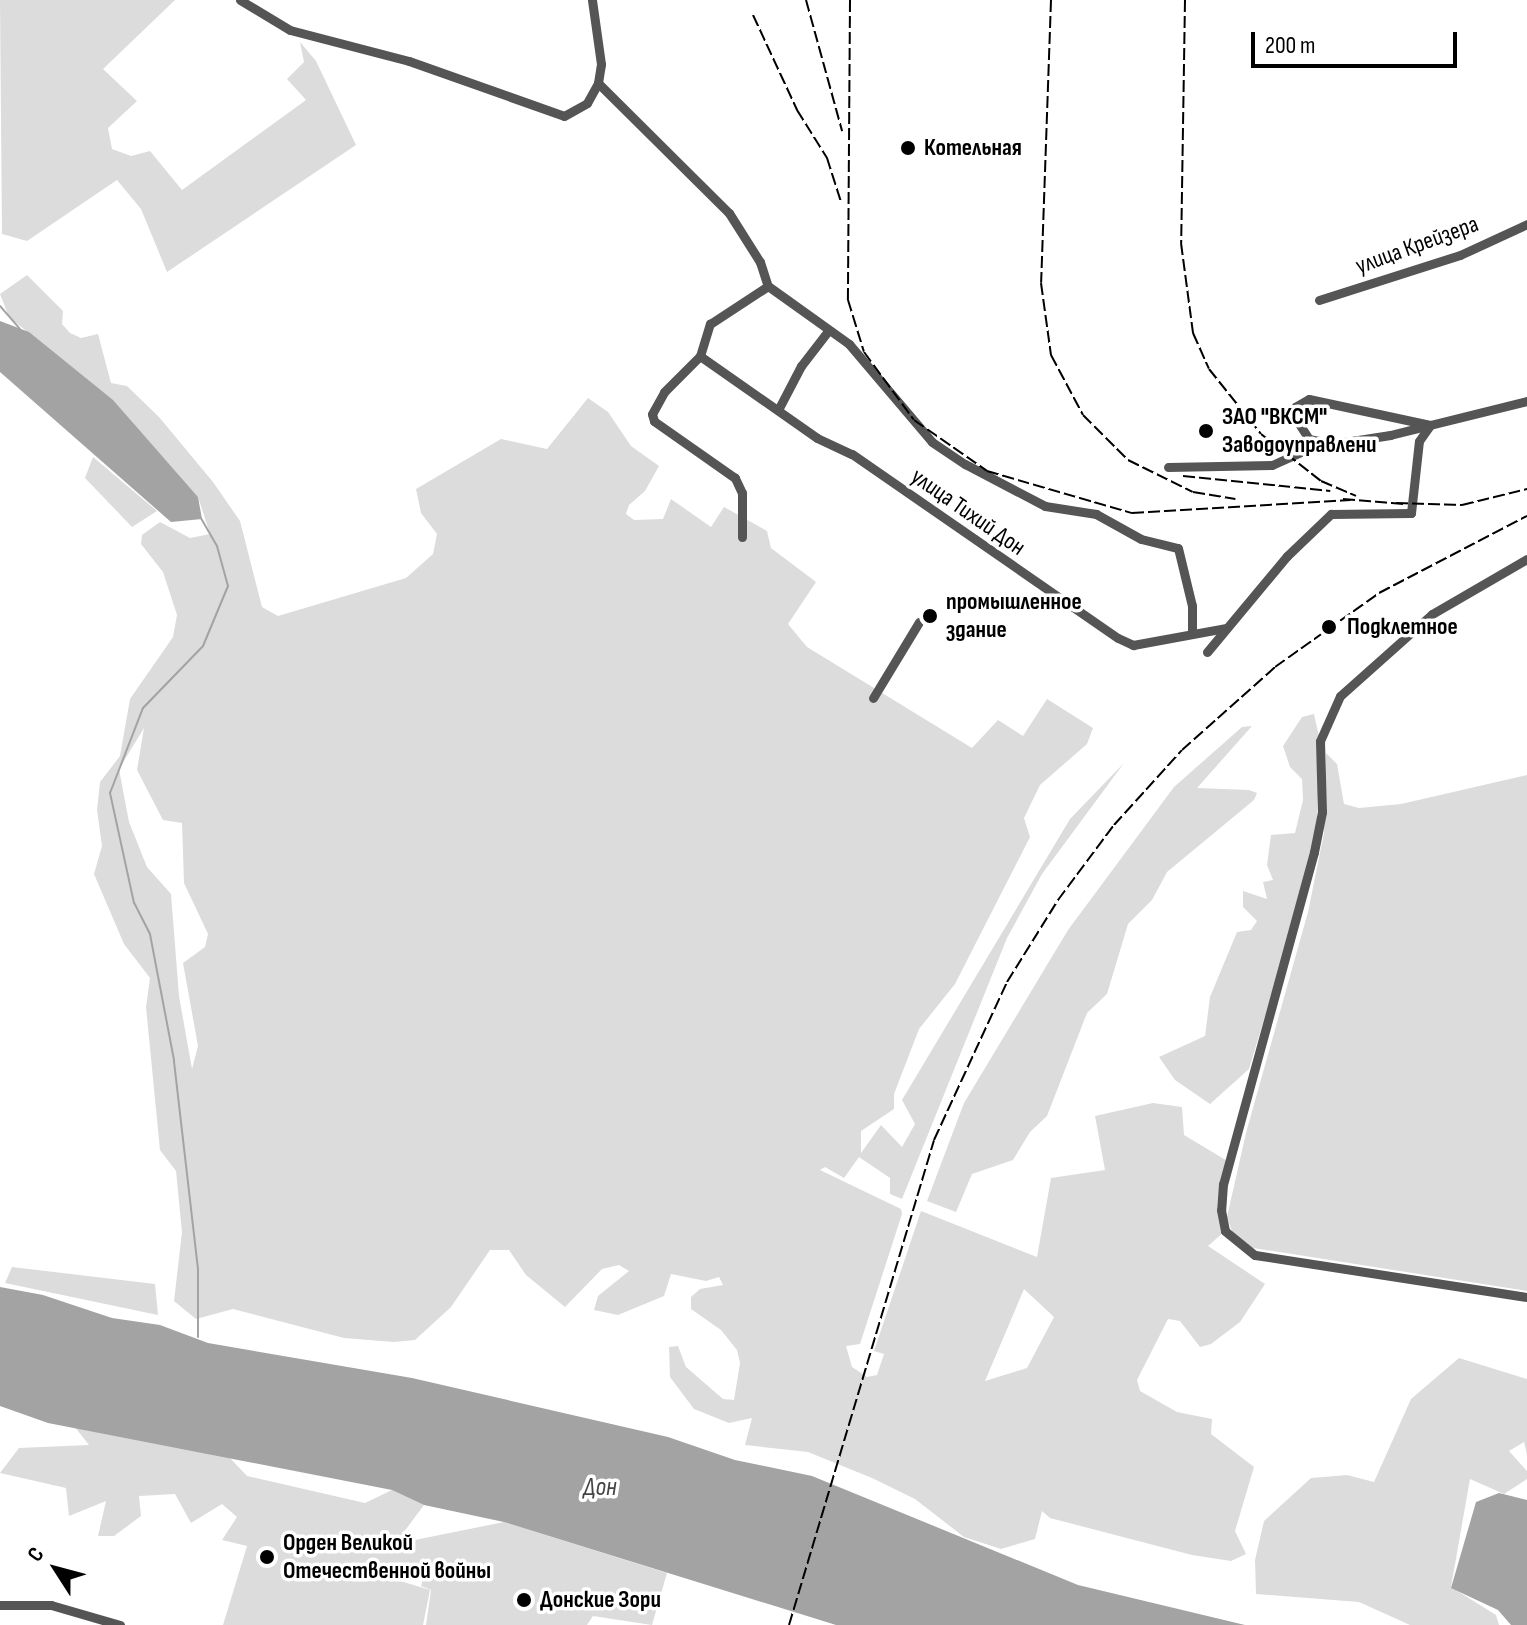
<!DOCTYPE html>
<html>
<head>
<meta charset="utf-8">
<style>
  body { margin:0 }
  #map { position:relative; width:1527px; height:1625px; overflow:hidden; background:#fff; font-family:"Sofia Sans Condensed",sans-serif }
  div>[style] { position:absolute }
  .green>* { inset:0; background:#dcdcdc }
  .water>* { inset:0; background:#a3a3a3 }
  .stream>* { height:2px; margin:-1px; padding:0 1px; transform-origin:1px; border-radius:1px; background:#a3a3a3 }
  .minor>* { height:9px; margin:-4.5px; padding:0 4.5px; transform-origin:4.5px; border-radius:4.5px; background:#555 }
  .rail>* { height:2px; margin-top:-1px; transform-origin:0; background:repeating-linear-gradient(90deg,#000 0 12px,transparent 0 16px) }
  .dots>* { width:22px; height:22px; translate:-50% -50%; box-sizing:border-box; border:4px solid #fff; border-radius:50% }
  span { translate:-50% -50%; white-space:nowrap; text-align:center; line-height:1.15; -webkit-text-stroke:7px #fff; paint-order:stroke }
  .poi-label { font-size:24px; color:#000; font-weight:700 }
  .left { translate:0 -50%; text-align:left }
  .street-label { font-size:24px; color:#000 }
  .water-label { font-size:26px; color:#444; font-style:italic }
  .north { position:absolute; left:16px; top:1529px; width:80px; height:80px; -webkit-text-stroke:6px #fff; paint-order:stroke; rotate:306deg; font-size:22px; font-weight:700; line-height:32px; text-align:center; color:#000 }
  .north::after { content:''; display:block; margin:auto; width:28px; height:36px; background:#000; clip-path:polygon(50% 0,100% 100%,50% 72%,0 100%) }
  .scale { position:absolute; left:1251px; top:32px; width:206px; height:36px; box-sizing:border-box; border:4px solid #000; border-top:0; padding-left:10px; font-size:24px; line-height:28px; white-space:nowrap; color:#000; -webkit-text-stroke:6px #fff; paint-order:stroke }
</style>
</head>
<body>
<div id="map">
  <div class="green">
    <i style="clip-path:polygon(0 0,175px 0,103px 69px,137px 101px,108px 128px,112px 149px,131px 156px,150px 151px,182px 190px,306px 100px,287px 79px,304px 62px,300px 42px,316px 61px,356px 145px,167px 272px,141px 209px,117px 180px,27px 241px,2px 234px)"></i>
    <i style="clip-path:polygon(evenodd,27px 275px,63px 311px,62px 324px,70px 333px,81px 338px,98px 334px,111px 383px,127px 386px,159px 417px,213px 482px,240px 521px,262px 607px,278px 616px,406px 578px,433px 554px,437px 534px,421px 513px,416px 489px,501px 439px,547px 449px,588px 398px,608px 412px,631px 446px,659px 466px,645px 491px,629px 505px,626px 514px,634px 520px,663px 519px,671px 499px,711px 527px,724px 507px,767px 531px,771px 548px,816px 582px,788px 624px,807px 647px,972px 748px,998px 720px,1023px 736px,1047px 699px,1093px 728px,1087px 744px,1040px 785px,1024px 818px,1030px 837px,955px 984px,919px 1029px,894px 1094px,894px 1109px,861px 1131px,861px 1153px,881px 1125px,902px 1147px,915px 1124px,902px 1100px,1070px 819px,1124px 763px,1042px 874px,1007px 938px,902px 1199px,890px 1194px,890px 1178px,859px 1157px,844px 1178px,825px 1167px,820px 1170px,901px 1209px,902px 1214px,860px 1344px,846px 1346px,852px 1367px,867px 1377px,877px 1375px,884px 1354px,874px 1351px,921px 1211px,1037px 1257px,1051px 1178px,1105px 1170px,1095px 1116px,1153px 1103px,1182px 1107px,1184px 1135px,1229px 1162px,1223px 1184px,1225px 1231px,1208px 1246px,1265px 1284px,1240px 1322px,1211px 1344px,1200px 1347px,1180px 1321px,1168px 1319px,1137px 1380px,1140px 1391px,1177px 1412px,1212px 1419px,1211px 1434px,1254px 1467px,1235px 1531px,1246px 1554px,1231px 1561px,1192px 1555px,1050px 1518px,1042px 1511px,1035px 1539px,1001px 1549px,964px 1537px,915px 1499px,872px 1478px,808px 1452px,745px 1445px,752px 1418px,729px 1423px,694px 1409px,670px 1377px,669px 1347px,678px 1346px,686px 1367px,723px 1399px,734px 1400px,740px 1363px,737px 1350px,721px 1330px,691px 1309px,691px 1297px,700px 1289px,723px 1285px,719px 1277px,706px 1281px,671px 1274px,664px 1296px,618px 1315px,594px 1310px,598px 1296px,629px 1271px,619px 1265px,602px 1269px,565px 1307px,526px 1275px,509px 1250px,490px 1250px,451px 1307px,415px 1340px,394px 1342px,344px 1338px,233px 1309px,196px 1319px,174px 1301px,182px 1232px,176px 1171px,160px 1150px,146px 1007px,150px 978px,124px 944px,94px 874px,102px 846px,97px 810px,100px 782px,120px 756px,130px 699px,173px 637px,177px 615px,163px 572px,141px 544px,142px 535px,160px 522px,190px 538px,210px 534px,198px 497px,113px 401px,9px 317px,0 294px,27px 275px,144px 728px,137px 770px,163px 820px,182px 823px,184px 883px,208px 934px,205px 947px,183px 963px,198px 1046px,192px 1069px,179px 996px,171px 894px,147px 867px,129px 822px,119px 769px,144px 728px,27px 275px,1024px 1289px,1054px 1317px,1027px 1368px,985px 1381px,1024px 1289px)"></i>
    <i style="clip-path:polygon(93px 457px,157px 511px,132px 527px,85px 478px)"></i>
    <i style="clip-path:polygon(1314px 714px,1320px 741px,1316px 846px,1249px 1069px,1210px 1104px,1175px 1080px,1159px 1057px,1205px 1036px,1210px 997px,1237px 932px,1251px 930px,1257px 921px,1243px 907px,1243px 891px,1267px 899px,1263px 882px,1273px 880px,1267px 865px,1271px 835px,1295px 833px,1303px 800px,1302px 779px,1290px 767px,1283px 746px,1302px 717px)"></i>
    <i style="clip-path:polygon(1252px 726px,1197px 788px,1249px 790px,1257px 793px,1254px 800px,1167px 872px,1152px 900px,1128px 924px,1107px 994px,1087px 1013px,1047px 1116px,1030px 1132px,1013px 1160px,972px 1174px,956px 1212px,927px 1201px,964px 1103px,1068px 930px,1174px 787px,1242px 727px)"></i>
    <i style="clip-path:polygon(1326px 753px,1337px 764px,1344px 804px,1359px 808px,1401px 804px,1527px 775px,1527px 1291px,1247px 1247px,1232px 1231px,1227px 1217px,1246px 1133px,1308px 912px,1324px 833px)"></i>
    <i style="clip-path:polygon(12px 1267px,155px 1284px,158px 1315px,5px 1283px)"></i>
    <i style="clip-path:polygon(1459px 1358px,1527px 1379px,1527px 1455px,1524px 1442px,1509px 1451px,1527px 1471px,1527px 1479px,1504px 1494px,1470px 1479px,1451px 1587px,1496px 1615px,1499px 1625px,1410px 1625px,1359px 1602px,1256px 1594px,1255px 1560px,1264px 1521px,1311px 1478px,1347px 1475px,1374px 1482px,1411px 1399px)"></i>
    <i style="clip-path:polygon(74px 1426px,229px 1457px,247px 1476px,365px 1503px,392px 1490px,424px 1505px,395px 1544px,504px 1522px,667px 1573px,652px 1625px,593px 1616px,587px 1625px,426px 1625px,431px 1590px,421px 1586px,423px 1579px,400px 1571px,397px 1580px,430px 1590px,423px 1625px,223px 1625px,247px 1546px,222px 1540px,237px 1517px,222px 1504px,191px 1523px,175px 1494px,139px 1496px,141px 1516px,114px 1536px,98px 1536px,106px 1501px,69px 1516px,66px 1488px,0 1473px,19px 1448px,89px 1445px)"></i>
  </div>
  <div class="water">
    <i style="clip-path:polygon(0 321px,29px 332px,113px 400px,198px 497px,202px 519px,171px 522px,0 372px)"></i>
    <i style="clip-path:polygon(0 1287px,43px 1295px,112px 1318px,160px 1325px,208px 1343px,412px 1378px,668px 1437px,735px 1460px,812px 1476px,1078px 1585px,1245px 1625px,836px 1625px,504px 1522px,424px 1505px,392px 1490px,48px 1423px,0 1406px)"></i>
    <i style="clip-path:polygon(1499px 1493px,1527px 1500px,1527px 1625px,1511px 1625px,1498px 1610px,1451px 1588px,1476px 1502px)"></i>
  </div>
  <div class="stream">
    <i style="left:0;top:306px;width:30px;rotate:49deg"></i>
    <i style="left:198px;top:1337px;width:68px;rotate:-90deg"></i>
    <i style="left:198px;top:1269px;width:210px;rotate:-96.6deg"></i>
    <i style="left:174px;top:1060px;width:128px;rotate:-100.8deg"></i>
    <i style="left:150px;top:934px;width:35px;rotate:-117deg"></i>
    <i style="left:134px;top:903px;width:113px;rotate:-102.3deg"></i>
    <i style="left:110px;top:793px;width:91px;rotate:-68.8deg"></i>
    <i style="left:143px;top:708px;width:86px;rotate:-45.9deg"></i>
    <i style="left:203px;top:646px;width:65px;rotate:-67.4deg"></i>
    <i style="left:228px;top:586px;width:41px;rotate:-105.4deg"></i>
    <i style="left:217px;top:546px;width:32px;rotate:-120deg"></i>
  </div>
  <div class="minor">
    <i style="left:240px;top:0;width:58px;rotate:31deg"></i>
    <i style="left:290px;top:30px;width:123px;rotate:14.6deg"></i>
    <i style="left:409px;top:61px;width:164px;rotate:19.5deg"></i>
    <i style="left:564px;top:116px;width:26px;rotate:-29deg"></i>
    <i style="left:587px;top:103px;width:23px;rotate:-61deg"></i>
    <i style="left:592px;top:0;width:65px;rotate:82deg"></i>
    <i style="left:601px;top:64px;width:19px;rotate:99deg"></i>
    <i style="left:598px;top:83px;width:185px;rotate:44.8deg"></i>
    <i style="left:729px;top:213px;width:58px;rotate:57.7deg"></i>
    <i style="left:760px;top:262px;width:25px;rotate:72deg"></i>
    <i style="left:768px;top:286px;width:100px;rotate:35.6deg"></i>
    <i style="left:849px;top:344px;width:128px;rotate:49.7deg"></i>
    <i style="left:932px;top:442px;width:40px;rotate:34deg"></i>
    <i style="left:965px;top:464px;width:90px;rotate:27.7deg"></i>
    <i style="left:1045px;top:506px;width:52px;rotate:8.9deg"></i>
    <i style="left:1096px;top:514px;width:51px;rotate:29.1deg"></i>
    <i style="left:1141px;top:539px;width:38px;rotate:14deg"></i>
    <i style="left:1178px;top:548px;width:60px;rotate:76.4deg"></i>
    <i style="left:1192px;top:606px;width:27px;rotate:90deg"></i>
    <i style="left:1319px;top:300px;width:148px;rotate:-17.7deg"></i>
    <i style="left:1460px;top:255px;width:74px;rotate:-24.8deg"></i>
    <i style="left:700px;top:356px;width:143px;rotate:35deg"></i>
    <i style="left:817px;top:438px;width:38px;rotate:25deg"></i>
    <i style="left:852px;top:454px;width:323px;rotate:34.7deg"></i>
    <i style="left:1118px;top:638px;width:17px;rotate:25deg"></i>
    <i style="left:1133px;top:645px;width:95px;rotate:-10.4deg"></i>
    <i style="left:778px;top:410px;width:50px;rotate:-62.4deg"></i>
    <i style="left:801px;top:366px;width:44px;rotate:-52.4deg"></i>
    <i style="left:1430px;top:425px;width:124px;rotate:-167.9deg"></i>
    <i style="left:1309px;top:399px;width:16px;rotate:150deg"></i>
    <i style="left:1295px;top:407px;width:9px;rotate:96deg"></i>
    <i style="left:1294px;top:416px;width:27px;rotate:57deg"></i>
    <i style="left:1309px;top:439px;width:24px;rotate:12deg"></i>
    <i style="left:1332px;top:444px;width:59px;rotate:-8.8deg"></i>
    <i style="left:1390px;top:435px;width:41px;rotate:-14deg"></i>
    <i style="left:1430px;top:425px;width:100px;rotate:-13.9deg"></i>
    <i style="left:1168px;top:467px;width:104px;rotate:-1.1deg"></i>
    <i style="left:1272px;top:465px;width:54px;rotate:-24.2deg"></i>
    <i style="left:742px;top:537px;width:44px;rotate:-90deg"></i>
    <i style="left:742px;top:493px;width:17px;rotate:-115deg"></i>
    <i style="left:735px;top:478px;width:99px;rotate:-144.9deg"></i>
    <i style="left:654px;top:421px;width:7px;rotate:-106deg"></i>
    <i style="left:652px;top:414px;width:25px;rotate:-61deg"></i>
    <i style="left:664px;top:392px;width:51px;rotate:-45deg"></i>
    <i style="left:700px;top:356px;width:34px;rotate:-73deg"></i>
    <i style="left:710px;top:324px;width:69px;rotate:-33.2deg"></i>
    <i style="left:1527px;top:559px;width:110px;rotate:149.9deg"></i>
    <i style="left:1432px;top:614px;width:123px;rotate:138.3deg"></i>
    <i style="left:1340px;top:696px;width:49px;rotate:114deg"></i>
    <i style="left:1320px;top:741px;width:71px;rotate:88.4deg"></i>
    <i style="left:1322px;top:812px;width:41px;rotate:101.3deg"></i>
    <i style="left:1314px;top:852px;width:344px;rotate:105.3deg"></i>
    <i style="left:1223px;top:1184px;width:26px;rotate:94deg"></i>
    <i style="left:1221px;top:1210px;width:21px;rotate:79deg"></i>
    <i style="left:1225px;top:1231px;width:38px;rotate:39deg"></i>
    <i style="left:1255px;top:1255px;width:275px;rotate:8.8deg"></i>
    <i style="left:1207px;top:652px;width:125px;rotate:-50.2deg"></i>
    <i style="left:1287px;top:556px;width:61px;rotate:-43.7deg"></i>
    <i style="left:1331px;top:514px;width:80px;rotate:-0.7deg"></i>
    <i style="left:1411px;top:513px;width:72px;rotate:-83.7deg"></i>
    <i style="left:1419px;top:441px;width:19px;rotate:-55deg"></i>
    <i style="left:873px;top:698px;width:89px;rotate:-58.8deg"></i>
    <i style="left:0;top:1605px;width:51px"></i>
    <i style="left:51px;top:1605px;width:72px;rotate:16.2deg"></i>
  </div>
  <div class="rail">
    <i style="left:806px;top:0;width:136px;rotate:74.6deg"></i>
    <i style="left:850px;top:0;width:300px;rotate:90.4deg"></i>
    <i style="left:848px;top:300px;width:54px;rotate:72.9deg"></i>
    <i style="left:864px;top:352px;width:84px;rotate:53.7deg"></i>
    <i style="left:914px;top:420px;width:89px;rotate:34.9deg"></i>
    <i style="left:987px;top:471px;width:151px;rotate:16.2deg"></i>
    <i style="left:1132px;top:513px;width:219px;rotate:-3.4deg"></i>
    <i style="left:1051px;top:0;width:283px;rotate:92deg"></i>
    <i style="left:1041px;top:283px;width:73px;rotate:82.1deg"></i>
    <i style="left:1051px;top:355px;width:68px;rotate:61.9deg"></i>
    <i style="left:1083px;top:415px;width:64px;rotate:45deg"></i>
    <i style="left:1128px;top:460px;width:72px;rotate:26.2deg"></i>
    <i style="left:1193px;top:492px;width:43px;rotate:9.5deg"></i>
    <i style="left:1185px;top:0;width:243px;rotate:90.9deg"></i>
    <i style="left:1181px;top:243px;width:91px;rotate:82.4deg"></i>
    <i style="left:1193px;top:333px;width:39px;rotate:66deg"></i>
    <i style="left:1209px;top:369px;width:83px;rotate:51.3deg"></i>
    <i style="left:1261px;top:434px;width:76px;rotate:38.1deg"></i>
    <i style="left:1321px;top:481px;width:38px;rotate:23deg"></i>
    <i style="left:753px;top:15px;width:105px;rotate:65.1deg"></i>
    <i style="left:797px;top:110px;width:57px;rotate:58deg"></i>
    <i style="left:827px;top:158px;width:46px;rotate:72.3deg"></i>
    <i style="left:1183px;top:476px;width:148px;rotate:5.8deg"></i>
    <i style="left:1343px;top:499px;width:61px;rotate:4.7deg"></i>
    <i style="left:1396px;top:503px;width:66px;rotate:1.7deg"></i>
    <i style="left:1462px;top:505px;width:67px;rotate:-13.8deg"></i>
    <i style="left:789px;top:1625px;width:506px;rotate:-73.35deg"></i>
    <i style="left:934px;top:1140px;width:174px;rotate:-65.2deg"></i>
    <i style="left:1007px;top:982px;width:97px;rotate:-58.1deg"></i>
    <i style="left:1058px;top:900px;width:94px;rotate:-53.3deg"></i>
    <i style="left:1114px;top:825px;width:101px;rotate:-47.8deg"></i>
    <i style="left:1182px;top:750px;width:125px;rotate:-41.7deg"></i>
    <i style="left:1275px;top:667px;width:128px;rotate:-35.4deg"></i>
    <i style="left:1379px;top:593px;width:167px;rotate:-27.5deg"></i>
  </div>
  <div class="dots">
    <i style="left:908px;top:148px;background:#000"></i>
    <i style="left:1206px;top:431px;background:#000"></i>
    <i style="left:930px;top:616px;background:#000"></i>
    <i style="left:1329px;top:627px;background:#000"></i>
    <i style="left:267px;top:1557px;background:#000"></i>
    <i style="left:524px;top:1600px;background:#000"></i>
  </div>
  <div class="poi-label">
    <span class="left" style="left:924px;top:148px">Котельная</span>
    <span class="left" style="left:1222px;top:431px">ЗАО "ВКСМ"<br>Заводоуправлени</span>
    <span class="left" style="left:946px;top:616px">промышленное<br>здание</span>
    <span class="left" style="left:1347px;top:627px">Подклетное</span>
    <span class="left" style="left:283px;top:1557px">Орден Великой<br>Отечественной войны</span>
    <span class="left" style="left:540px;top:1600px">Донские Зори</span>
  </div>
  <div class="street-label">
    <span style="left:1417px;top:245px;rotate:-20deg">улица Крейзера</span>
    <span style="left:968px;top:512px;rotate:35deg">улица Тихий Дон</span>
  </div>
  <div class="water-label">
    <span style="left:600px;top:1488px">Дон</span>
  </div>
  <div class="north">С</div>
  <div class="scale">200 m</div>
</div>
</body>
</html>
